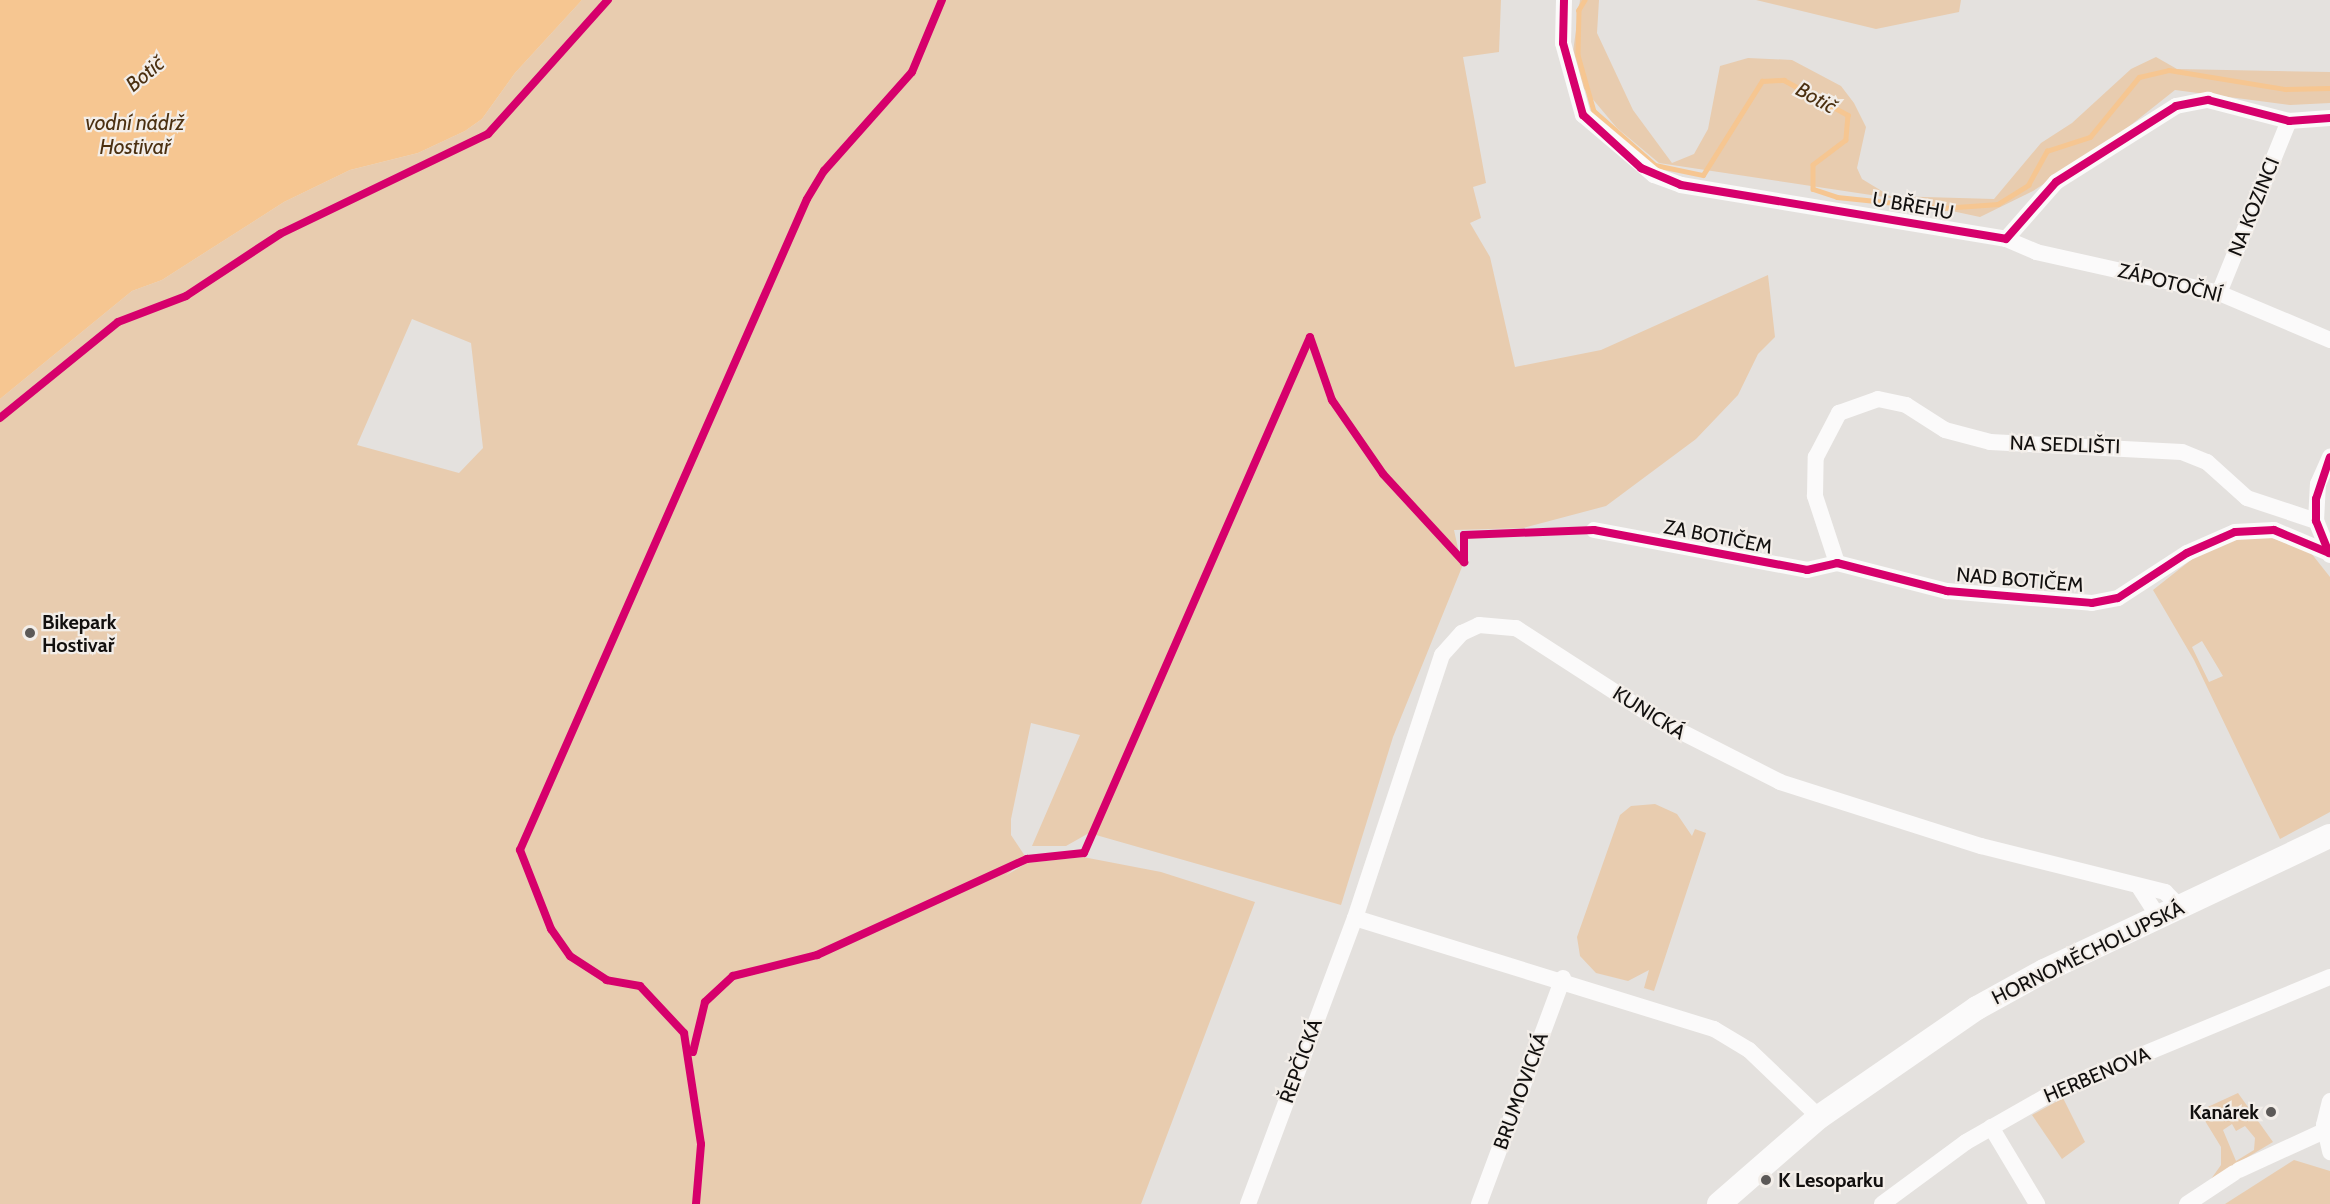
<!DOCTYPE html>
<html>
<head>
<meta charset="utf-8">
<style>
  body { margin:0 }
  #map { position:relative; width:2330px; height:1204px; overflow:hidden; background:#e4e1de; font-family:Cabin,sans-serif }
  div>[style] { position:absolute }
  .green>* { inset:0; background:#e8ccaf }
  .water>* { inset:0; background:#f6c691 }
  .stream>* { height:4.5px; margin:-2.25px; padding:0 2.25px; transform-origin:2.25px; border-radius:2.25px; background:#f6c691 }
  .street>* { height:16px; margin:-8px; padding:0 8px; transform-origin:8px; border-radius:8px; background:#fbfafa }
  .secondary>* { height:24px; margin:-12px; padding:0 12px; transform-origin:12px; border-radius:12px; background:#fbfafa }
  .cycleway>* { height:8px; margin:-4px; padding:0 4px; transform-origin:4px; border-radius:4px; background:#d6006c }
  .dots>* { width:16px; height:16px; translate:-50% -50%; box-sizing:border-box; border:3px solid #f3eee9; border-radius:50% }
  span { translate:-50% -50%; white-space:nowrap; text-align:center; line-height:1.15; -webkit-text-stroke:4.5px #f3eee9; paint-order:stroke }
  .street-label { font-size:20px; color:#12100f }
  .poi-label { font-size:20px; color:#12100f; font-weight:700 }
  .left { translate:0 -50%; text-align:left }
  .right { translate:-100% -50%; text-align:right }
  .water-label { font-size:21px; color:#4b3011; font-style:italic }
</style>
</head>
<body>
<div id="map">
  <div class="green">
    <i style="clip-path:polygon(evenodd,582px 0,1501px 0,1499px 52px,1463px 57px,1486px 183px,1473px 187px,1481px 218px,1470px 223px,1490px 257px,1515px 367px,1601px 350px,1768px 275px,1775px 337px,1758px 354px,1738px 395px,1696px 439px,1606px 506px,1523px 528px,1454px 530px,1462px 567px,1393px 737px,1341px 905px,1089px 833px,1066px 846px,1032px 846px,1080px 735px,1031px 723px,1011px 819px,1011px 835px,1027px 859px,1005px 876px,1027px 863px,1083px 857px,1161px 872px,1255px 902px,1141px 1204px,0 1204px,0 399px,132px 291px,162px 280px,284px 202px,350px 170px,418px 153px,465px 131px,482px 119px,515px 73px,582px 0,412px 319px,471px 343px,483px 448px,459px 473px,357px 445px,412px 319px)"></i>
    <i style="clip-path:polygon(1580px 0,1599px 0,1597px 33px,1633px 110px,1672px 163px,1694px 154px,1708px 129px,1720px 66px,1748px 58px,1792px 60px,1841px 86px,1854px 103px,1866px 127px,1857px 168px,1862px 179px,1890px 196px,1994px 199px,2041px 143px,2072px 123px,2131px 69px,2156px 57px,2177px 69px,2330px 72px,2330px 103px,2290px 105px,2175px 90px,2117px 136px,2033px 191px,1980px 217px,1891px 198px,1659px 163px,1617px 128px,1580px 84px,1573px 52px)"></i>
    <i style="clip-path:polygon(1756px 0,1961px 0,1959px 12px,1876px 29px)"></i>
    <i style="clip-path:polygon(evenodd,2267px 536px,2311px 553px,2330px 577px,2330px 812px,2280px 839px,2194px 660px,2153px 590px,2196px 556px,2233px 540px,2267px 536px,2202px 641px,2223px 676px,2209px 682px,2192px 647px,2202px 641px)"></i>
    <i style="clip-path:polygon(1655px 804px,1677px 814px,1692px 836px,1695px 829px,1706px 833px,1654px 991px,1644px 988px,1649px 970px,1628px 981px,1596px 973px,1580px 956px,1577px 937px,1620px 815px,1631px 806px)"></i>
    <i style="clip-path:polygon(evenodd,2238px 1093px,2273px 1142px,2211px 1179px,2221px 1165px,2221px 1147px,2199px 1111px,2238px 1093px,2232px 1124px,2236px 1131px,2245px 1126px,2255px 1138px,2254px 1150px,2236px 1161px,2223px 1130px,2232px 1124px)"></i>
    <i style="clip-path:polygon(2063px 1098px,2085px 1142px,2062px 1159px,2032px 1115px)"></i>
    <i style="clip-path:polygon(2294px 1160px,2330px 1171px,2330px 1204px,2225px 1204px)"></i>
  </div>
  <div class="water">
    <i style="clip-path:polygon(0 0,582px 0,515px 73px,482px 119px,465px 131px,418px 153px,350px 170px,284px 202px,162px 280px,132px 291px,0 399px)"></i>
  </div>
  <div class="stream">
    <i style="left:1585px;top:0;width:12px;rotate:121deg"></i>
    <i style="left:1579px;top:10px;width:45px;rotate:91.3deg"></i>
    <i style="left:1578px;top:55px;width:58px;rotate:74.1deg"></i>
    <i style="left:1594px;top:111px;width:81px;rotate:41.5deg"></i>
    <i style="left:1655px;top:165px;width:49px;rotate:11.8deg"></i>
    <i style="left:1703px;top:175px;width:111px;rotate:-57.9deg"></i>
    <i style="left:1762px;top:81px;width:22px;rotate:-3deg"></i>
    <i style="left:1784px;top:80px;width:73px;rotate:28.7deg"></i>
    <i style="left:1848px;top:115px;width:25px;rotate:95deg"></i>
    <i style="left:1846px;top:140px;width:41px;rotate:142.9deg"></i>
    <i style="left:1813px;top:165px;width:24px;rotate:90deg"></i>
    <i style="left:1813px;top:189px;width:25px;rotate:18deg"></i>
    <i style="left:1837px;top:197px;width:107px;rotate:5.9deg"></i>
    <i style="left:1943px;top:208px;width:55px;rotate:-4.2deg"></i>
    <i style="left:1998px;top:204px;width:36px;rotate:-32deg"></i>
    <i style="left:2028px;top:185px;width:39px;rotate:-61deg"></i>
    <i style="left:2047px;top:151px;width:45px;rotate:-18deg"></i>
    <i style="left:2090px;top:137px;width:77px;rotate:-50.8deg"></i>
    <i style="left:2139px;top:77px;width:31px;rotate:-13deg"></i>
    <i style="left:2169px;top:70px;width:118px;rotate:9.3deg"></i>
    <i style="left:2285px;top:89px;width:45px;rotate:-1.3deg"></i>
  </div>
  <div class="street">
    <i style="left:1564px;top:0;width:43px;rotate:91.3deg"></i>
    <i style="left:1563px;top:43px;width:75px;rotate:74.5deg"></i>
    <i style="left:1583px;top:115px;width:93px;rotate:40.2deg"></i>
    <i style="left:1654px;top:175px;width:29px;rotate:20deg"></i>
    <i style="left:1681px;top:185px;width:329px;rotate:9.4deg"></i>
    <i style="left:2006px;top:239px;width:33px;rotate:23deg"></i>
    <i style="left:2036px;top:252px;width:188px;rotate:12.6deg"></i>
    <i style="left:2219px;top:293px;width:121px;rotate:22.9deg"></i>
    <i style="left:2006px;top:239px;width:76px;rotate:-48.7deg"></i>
    <i style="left:2056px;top:182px;width:142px;rotate:-32.3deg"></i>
    <i style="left:2176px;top:106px;width:33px;rotate:-11deg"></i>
    <i style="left:2208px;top:100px;width:84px;rotate:14.5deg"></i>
    <i style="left:2289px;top:121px;width:41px;rotate:-4.2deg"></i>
    <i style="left:2219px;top:293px;width:186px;rotate:-67.9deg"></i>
    <i style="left:1594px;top:530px;width:217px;rotate:10.6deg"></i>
    <i style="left:1807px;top:570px;width:31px;rotate:-13deg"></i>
    <i style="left:1837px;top:563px;width:114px;rotate:14.3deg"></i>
    <i style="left:1947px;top:591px;width:145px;rotate:4.7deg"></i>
    <i style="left:2092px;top:603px;width:26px;rotate:-11deg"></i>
    <i style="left:2118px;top:598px;width:82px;rotate:-33.1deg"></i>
    <i style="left:2187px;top:553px;width:52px;rotate:-23.6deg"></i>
    <i style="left:2235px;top:532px;width:39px;rotate:-3deg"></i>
    <i style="left:2274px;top:530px;width:60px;rotate:22.7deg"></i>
    <i style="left:2330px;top:555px;width:37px;rotate:-112deg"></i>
    <i style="left:2316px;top:521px;width:37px;rotate:-87deg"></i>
    <i style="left:2318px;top:484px;width:30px;rotate:-66deg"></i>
    <i style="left:1837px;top:563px;width:71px;rotate:-108.2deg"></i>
    <i style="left:1815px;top:496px;width:39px;rotate:-89deg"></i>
    <i style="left:1816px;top:457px;width:50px;rotate:-62.4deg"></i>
    <i style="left:1839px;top:413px;width:41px;rotate:-19.7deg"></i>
    <i style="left:1878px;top:399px;width:29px;rotate:12deg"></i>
    <i style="left:1906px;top:405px;width:46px;rotate:32.7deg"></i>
    <i style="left:1945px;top:430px;width:47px;rotate:14.9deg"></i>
    <i style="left:1990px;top:442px;width:192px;rotate:3deg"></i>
    <i style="left:2182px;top:452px;width:27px;rotate:22deg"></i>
    <i style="left:2207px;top:462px;width:54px;rotate:42deg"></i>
    <i style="left:2247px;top:498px;width:73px;rotate:18.4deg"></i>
    <i style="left:2139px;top:887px;width:37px;rotate:57deg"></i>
    <i style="left:1355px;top:918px;width:376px;rotate:17.2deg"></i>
    <i style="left:1714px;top:1029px;width:41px;rotate:31deg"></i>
    <i style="left:1749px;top:1050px;width:97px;rotate:43.7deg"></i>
    <i style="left:2330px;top:1101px;width:25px;rotate:104deg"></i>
    <i style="left:2324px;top:1125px;width:28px;rotate:77deg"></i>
    <i style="left:1991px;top:1127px;width:90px;rotate:59.1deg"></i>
    <i style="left:2239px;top:1170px;width:94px;rotate:-24.6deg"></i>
    <i style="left:1248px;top:1204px;width:305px;rotate:-69.5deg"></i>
    <i style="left:1355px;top:918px;width:277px;rotate:-71.7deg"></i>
    <i style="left:1442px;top:655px;width:30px;rotate:-48deg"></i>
    <i style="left:1462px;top:633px;width:19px;rotate:-25deg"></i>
    <i style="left:1479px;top:625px;width:37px;rotate:5deg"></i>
    <i style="left:1516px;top:628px;width:169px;rotate:32.9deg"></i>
    <i style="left:1658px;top:720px;width:137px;rotate:26.9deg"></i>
    <i style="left:1780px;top:782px;width:211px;rotate:17.7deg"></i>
    <i style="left:1981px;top:846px;width:190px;rotate:14deg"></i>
    <i style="left:2165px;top:892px;width:23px;rotate:45deg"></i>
    <i style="left:1479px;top:1204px;width:241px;rotate:-69.6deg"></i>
    <i style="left:1882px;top:1204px;width:104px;rotate:-36.4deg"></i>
    <i style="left:1966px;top:1142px;width:105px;rotate:-29.7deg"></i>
    <i style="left:2057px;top:1090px;width:295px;rotate:-22.5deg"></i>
    <i style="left:2187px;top:1204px;width:56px;rotate:-33.4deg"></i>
  </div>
  <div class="secondary">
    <i style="left:1719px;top:1204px;width:133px;rotate:-41deg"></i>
    <i style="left:1819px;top:1117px;width:192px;rotate:-34.6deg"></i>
    <i style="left:1977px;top:1008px;width:77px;rotate:-28.9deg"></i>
    <i style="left:2044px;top:971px;width:316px;rotate:-25.3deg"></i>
  </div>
  <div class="cycleway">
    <i style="left:1564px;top:0;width:43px;rotate:91.3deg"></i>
    <i style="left:1563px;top:43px;width:75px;rotate:74.5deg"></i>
    <i style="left:1583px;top:115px;width:79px;rotate:42.4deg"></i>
    <i style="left:1641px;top:168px;width:43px;rotate:23deg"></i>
    <i style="left:1681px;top:185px;width:329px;rotate:9.4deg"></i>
    <i style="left:2006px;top:239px;width:76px;rotate:-48.7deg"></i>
    <i style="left:2056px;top:182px;width:142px;rotate:-32.3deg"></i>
    <i style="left:2176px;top:106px;width:33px;rotate:-11deg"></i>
    <i style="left:2208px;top:100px;width:84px;rotate:14.5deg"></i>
    <i style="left:2289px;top:121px;width:41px;rotate:-4.2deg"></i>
    <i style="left:1310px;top:337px;width:67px;rotate:70.8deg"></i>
    <i style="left:1332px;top:400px;width:90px;rotate:55.4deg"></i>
    <i style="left:1383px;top:474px;width:120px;rotate:47.4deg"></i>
    <i style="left:0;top:418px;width:152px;rotate:-39.1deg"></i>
    <i style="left:118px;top:322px;width:73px;rotate:-20.9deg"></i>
    <i style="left:186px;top:296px;width:113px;rotate:-33.4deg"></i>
    <i style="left:280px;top:234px;width:231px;rotate:-25.7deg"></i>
    <i style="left:488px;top:134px;width:180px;rotate:-48.2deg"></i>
    <i style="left:2329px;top:553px;width:35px;rotate:-112deg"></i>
    <i style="left:2316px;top:521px;width:22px;rotate:-90deg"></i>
    <i style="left:2316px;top:499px;width:44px;rotate:-71.6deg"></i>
    <i style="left:1464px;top:562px;width:27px;rotate:-90deg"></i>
    <i style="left:1464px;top:535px;width:130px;rotate:-2.2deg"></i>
    <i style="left:1594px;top:530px;width:217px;rotate:10.6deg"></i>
    <i style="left:1807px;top:570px;width:31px;rotate:-13deg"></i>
    <i style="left:1837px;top:563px;width:114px;rotate:14.3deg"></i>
    <i style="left:1947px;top:591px;width:145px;rotate:4.7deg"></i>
    <i style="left:2092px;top:603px;width:26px;rotate:-11deg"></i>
    <i style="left:2118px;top:598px;width:82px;rotate:-33.1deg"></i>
    <i style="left:2187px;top:553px;width:52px;rotate:-23.6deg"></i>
    <i style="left:2235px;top:532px;width:39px;rotate:-3deg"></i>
    <i style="left:2274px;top:530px;width:60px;rotate:22.7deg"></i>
    <i style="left:693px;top:1052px;width:51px;rotate:-76.5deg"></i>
    <i style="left:705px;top:1002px;width:38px;rotate:-43deg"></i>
    <i style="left:733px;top:976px;width:87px;rotate:-14deg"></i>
    <i style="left:817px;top:955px;width:231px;rotate:-24.6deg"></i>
    <i style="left:1027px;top:859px;width:57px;rotate:-6deg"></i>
    <i style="left:1084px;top:853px;width:563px;rotate:-66.35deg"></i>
    <i style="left:696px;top:1204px;width:60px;rotate:-85.2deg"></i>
    <i style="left:701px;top:1144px;width:112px;rotate:-98.7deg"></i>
    <i style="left:684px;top:1033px;width:64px;rotate:-133.1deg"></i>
    <i style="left:640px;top:986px;width:34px;rotate:-170deg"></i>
    <i style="left:607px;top:980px;width:44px;rotate:-147deg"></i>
    <i style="left:570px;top:956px;width:33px;rotate:-125deg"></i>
    <i style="left:551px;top:929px;width:85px;rotate:-111.4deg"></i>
    <i style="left:520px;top:850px;width:711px;rotate:-66.21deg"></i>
    <i style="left:807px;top:199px;width:33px;rotate:-59deg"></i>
    <i style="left:824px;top:171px;width:132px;rotate:-48.4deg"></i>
    <i style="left:912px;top:72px;width:78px;rotate:-67.4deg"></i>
  </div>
  <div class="dots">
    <i style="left:30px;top:633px;background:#5c5957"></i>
    <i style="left:2271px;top:1112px;background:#5c5957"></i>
    <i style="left:1766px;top:1180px;background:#5c5957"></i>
  </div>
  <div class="street-label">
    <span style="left:1913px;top:206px;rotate:10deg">U BŘEHU</span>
    <span style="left:2254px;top:207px;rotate:-68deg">NA KOZINCI</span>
    <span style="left:2170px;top:283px;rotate:14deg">ZÁPOTOČNÍ</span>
    <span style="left:2065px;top:445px;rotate:2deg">NA SEDLIŠTI</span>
    <span style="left:1718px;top:537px;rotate:11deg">ZA BOTIČEM</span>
    <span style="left:2020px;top:580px;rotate:5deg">NAD BOTIČEM</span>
    <span style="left:1649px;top:713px;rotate:32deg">KUNICKÁ</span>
    <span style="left:2088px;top:953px;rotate:-26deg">HORNOMĚCHOLUPSKÁ</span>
    <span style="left:1301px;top:1061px;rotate:-70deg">ŘEPČICKÁ</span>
    <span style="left:2097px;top:1075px;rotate:-23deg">HERBENOVA</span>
    <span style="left:1521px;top:1091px;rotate:-70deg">BRUMOVICKÁ</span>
  </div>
  <div class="poi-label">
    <span class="left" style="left:42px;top:634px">Bikepark<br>Hostivař</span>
    <span class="right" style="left:2259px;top:1112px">Kanárek</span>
    <span class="left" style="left:1778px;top:1180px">K Lesoparku</span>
  </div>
  <div class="water-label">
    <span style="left:145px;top:74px;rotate:-40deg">Botič</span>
    <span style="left:1816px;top:98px;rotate:29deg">Botič</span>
    <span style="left:135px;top:135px">vodní nádrž<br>Hostivař</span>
  </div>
</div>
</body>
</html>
